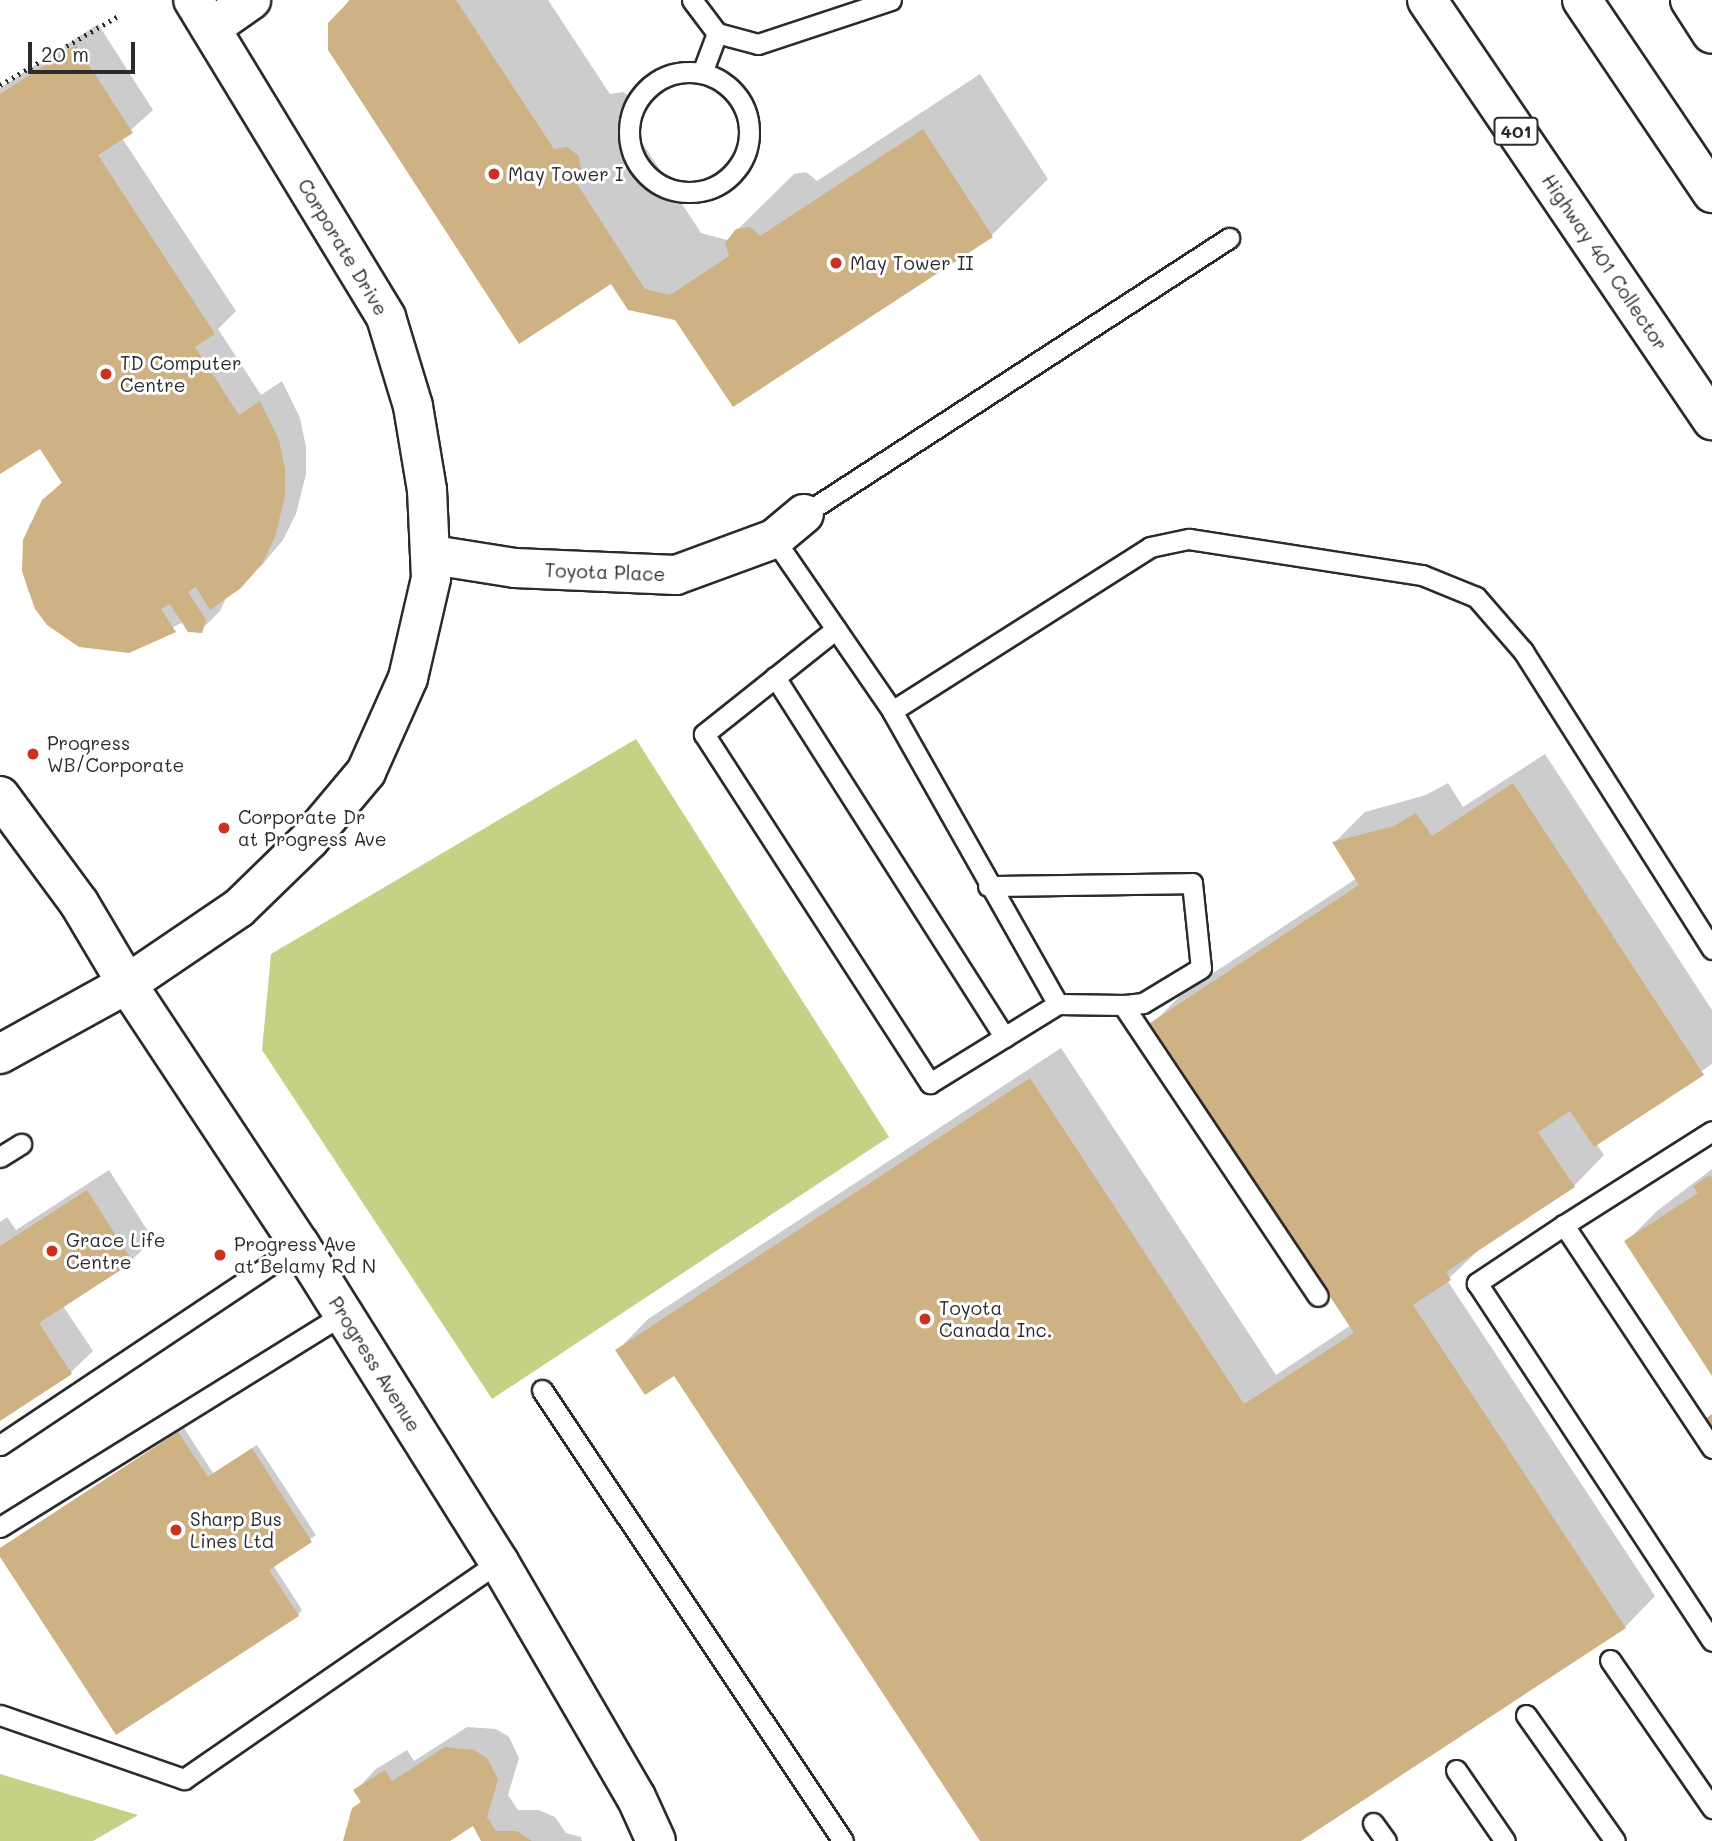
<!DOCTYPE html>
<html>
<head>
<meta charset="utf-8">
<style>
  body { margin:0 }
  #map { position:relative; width:1712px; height:1841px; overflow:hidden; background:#fff; font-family:Mali,sans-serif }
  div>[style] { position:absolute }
  .green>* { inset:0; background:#c5d286 }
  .shadow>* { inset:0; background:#0003 }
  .building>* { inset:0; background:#cfb284 }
  .path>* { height:4.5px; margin-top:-2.25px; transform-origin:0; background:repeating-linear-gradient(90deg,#2b2b2b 0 2px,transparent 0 7px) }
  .roads { filter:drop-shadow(2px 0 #2b2b2b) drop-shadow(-2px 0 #2b2b2b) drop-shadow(0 2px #2b2b2b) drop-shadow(0 -2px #2b2b2b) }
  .lane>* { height:19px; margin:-9.5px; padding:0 9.5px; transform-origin:9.5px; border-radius:9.5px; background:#fff }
  .lane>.ring { margin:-9.5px; padding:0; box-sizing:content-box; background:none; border:19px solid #fff; border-radius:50% }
  .street>* { height:38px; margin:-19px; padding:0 19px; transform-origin:19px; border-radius:19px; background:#fff }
  .secondary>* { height:38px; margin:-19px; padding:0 19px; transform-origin:19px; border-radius:19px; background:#fff }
  .highway>* { height:38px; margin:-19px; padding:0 19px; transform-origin:19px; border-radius:19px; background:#fff }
  .dots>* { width:19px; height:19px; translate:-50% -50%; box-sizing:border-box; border:4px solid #fff; border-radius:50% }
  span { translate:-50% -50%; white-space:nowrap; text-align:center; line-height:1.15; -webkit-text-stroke:6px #fff; paint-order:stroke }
  .shield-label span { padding:2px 5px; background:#fff; border:2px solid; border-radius:5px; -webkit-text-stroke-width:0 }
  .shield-label { font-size:18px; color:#2b2b2b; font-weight:700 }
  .poi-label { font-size:19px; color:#2b2b2b }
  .left { translate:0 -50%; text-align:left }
  .street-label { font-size:19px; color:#2b2b2b }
  .scale { position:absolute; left:28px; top:42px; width:107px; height:32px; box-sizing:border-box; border:4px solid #2b2b2b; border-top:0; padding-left:9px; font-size:21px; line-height:24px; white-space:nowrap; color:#2b2b2b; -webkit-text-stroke:5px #fff; paint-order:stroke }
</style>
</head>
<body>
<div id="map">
  <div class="green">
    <i style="clip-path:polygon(636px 739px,889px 1137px,492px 1399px,262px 1050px,271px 954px)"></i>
    <i style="clip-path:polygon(0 1774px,138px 1815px,93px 1841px,0 1841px)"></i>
  </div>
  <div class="shadow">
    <i style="clip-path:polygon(349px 0,548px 0,610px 94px,623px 92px,635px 100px,637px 113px,630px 124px,701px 233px,727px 240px,794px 174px,806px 172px,817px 181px,980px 74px,1048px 179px,992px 235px,733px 405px,676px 318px,611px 281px,334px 58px,328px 35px)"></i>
    <i style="clip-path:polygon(98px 24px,153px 110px,122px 138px,236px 311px,218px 329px,261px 395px,282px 381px,300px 418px,306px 447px,306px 474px,296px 514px,283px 540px,262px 565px,227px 596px,220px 611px,198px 633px,183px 622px,129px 651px,49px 624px,28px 591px,23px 571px,29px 526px,43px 501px,63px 481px,40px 446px,0 472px,0 88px)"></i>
    <i style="clip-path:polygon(1545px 754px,1712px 1010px,1712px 1064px,1596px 1143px,1604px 1155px,1574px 1186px,1481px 1248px,1447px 1280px,1655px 1596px,1625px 1627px,1298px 1841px,982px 1841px,674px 1373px,618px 1350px,648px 1319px,1061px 1048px,1276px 1375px,1351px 1325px,1153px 1023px,1183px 993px,1357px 878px,1334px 843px,1365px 812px,1426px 795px,1448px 783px,1463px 807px)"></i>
    <i style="clip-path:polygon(1712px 1169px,1712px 1373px,1626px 1242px,1657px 1211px)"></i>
    <i style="clip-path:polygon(109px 1170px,153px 1239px,132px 1260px,63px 1306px,93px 1351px,71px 1372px,0 1419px,0 1222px,7px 1217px,16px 1230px)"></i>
    <i style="clip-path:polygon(184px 1428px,213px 1473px,257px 1445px,316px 1535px,273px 1565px,302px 1610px,298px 1615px,0 1554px,3px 1546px)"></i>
    <i style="clip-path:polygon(467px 1727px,496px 1729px,509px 1737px,519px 1758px,508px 1795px,518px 1810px,539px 1810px,555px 1817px,566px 1833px,581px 1837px,582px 1841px,483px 1841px,473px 1824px,447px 1841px,345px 1841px,354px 1809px,362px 1801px,355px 1791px,376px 1769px,407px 1750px,414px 1761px)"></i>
  </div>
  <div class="building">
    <i style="clip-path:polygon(350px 0,456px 0,554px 149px,567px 147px,579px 156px,581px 171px,575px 181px,645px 289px,670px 295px,729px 256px,725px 243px,736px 229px,750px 227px,760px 236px,923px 129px,993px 237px,733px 407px,675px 320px,628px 310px,611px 284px,519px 344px,328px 50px,328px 23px)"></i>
    <i style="clip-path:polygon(76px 45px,133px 133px,98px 155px,215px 334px,195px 347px,239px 415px,260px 401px,279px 440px,285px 469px,285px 496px,275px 537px,262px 564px,241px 588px,210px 610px,196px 587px,188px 592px,206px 620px,202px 633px,188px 632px,170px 604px,161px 609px,176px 632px,129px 653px,79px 647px,47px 625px,35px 609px,22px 571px,23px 540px,42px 500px,62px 483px,40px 449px,0 474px,0 94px)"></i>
    <i style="clip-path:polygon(1513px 783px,1704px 1075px,1594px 1147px,1570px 1111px,1538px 1132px,1575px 1187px,1446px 1272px,1451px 1280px,1413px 1305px,1626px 1628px,1301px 1841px,980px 1841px,674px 1376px,645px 1395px,615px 1350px,1030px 1078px,1244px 1404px,1354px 1333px,1150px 1023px,1359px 885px,1332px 842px,1394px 826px,1416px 813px,1432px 836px)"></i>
    <i style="clip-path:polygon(1710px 1175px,1712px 1178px,1712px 1376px,1624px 1241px,1698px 1193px,1693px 1186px)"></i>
    <i style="clip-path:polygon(87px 1190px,133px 1262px,39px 1323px,72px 1374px,0 1421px,0 1246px)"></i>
    <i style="clip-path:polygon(1712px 1414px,1712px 1437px,1702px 1421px)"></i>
    <i style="clip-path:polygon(178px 1432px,208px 1477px,252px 1448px,312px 1542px,269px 1570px,299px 1616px,116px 1735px,0 1557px,0 1548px)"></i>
    <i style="clip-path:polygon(445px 1747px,474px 1750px,488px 1759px,498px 1780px,487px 1817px,496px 1831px,517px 1831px,532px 1841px,481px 1841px,473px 1826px,450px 1841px,343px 1841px,352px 1808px,361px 1802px,353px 1790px,385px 1770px,392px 1781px)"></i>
  </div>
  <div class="path">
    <i style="left:0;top:85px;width:139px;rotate:-30.3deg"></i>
  </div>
  <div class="roads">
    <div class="lane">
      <i style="left:692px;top:0;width:41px;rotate:52.9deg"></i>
      <i style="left:717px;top:33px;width:42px;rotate:15deg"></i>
      <i style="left:758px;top:44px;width:140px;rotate:-18.3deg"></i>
      <i class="ring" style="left:629px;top:72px;width:101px;height:101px"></i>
      <i style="left:702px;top:73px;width:43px;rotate:-69.4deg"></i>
      <i style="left:804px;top:514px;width:507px;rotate:-33deg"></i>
      <i style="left:774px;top:539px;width:209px;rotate:55.5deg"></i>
      <i style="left:892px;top:711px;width:337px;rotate:60.5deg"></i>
      <i style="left:1058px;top:1004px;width:65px;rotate:0.9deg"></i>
      <i style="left:1123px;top:1005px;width:350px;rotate:56.2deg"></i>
      <i style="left:836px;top:629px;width:169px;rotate:141.5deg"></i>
      <i style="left:704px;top:734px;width:416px;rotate:57.1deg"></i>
      <i style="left:930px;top:1083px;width:150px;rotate:-31.7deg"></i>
      <i style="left:775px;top:677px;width:427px;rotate:57.5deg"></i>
      <i style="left:892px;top:711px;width:306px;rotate:-32.4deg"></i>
      <i style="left:1150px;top:547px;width:40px;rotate:-12deg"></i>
      <i style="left:1189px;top:539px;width:236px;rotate:8.8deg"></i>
      <i style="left:1422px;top:575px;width:58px;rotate:22.2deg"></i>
      <i style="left:1476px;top:597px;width:72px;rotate:49deg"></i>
      <i style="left:1523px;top:651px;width:353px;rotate:57.6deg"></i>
      <i style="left:988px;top:886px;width:204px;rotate:-0.8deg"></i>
      <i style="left:1192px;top:883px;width:85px;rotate:84deg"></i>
      <i style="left:1201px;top:968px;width:68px;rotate:148.9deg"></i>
      <i style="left:1143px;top:1003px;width:20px;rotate:174deg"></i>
      <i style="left:0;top:1157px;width:25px;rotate:-32deg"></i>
      <i style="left:1564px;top:1225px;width:175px;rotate:-32.4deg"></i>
      <i style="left:542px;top:1390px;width:542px;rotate:56.28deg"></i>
      <i style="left:0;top:1445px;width:361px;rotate:-33.7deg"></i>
      <i style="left:1712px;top:1448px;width:268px;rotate:-123.6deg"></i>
      <i style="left:1564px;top:1225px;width:105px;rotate:146.3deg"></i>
      <i style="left:1477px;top:1283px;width:428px;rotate:56.7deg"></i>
      <i style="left:0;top:1527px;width:404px;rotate:-31.8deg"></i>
      <i style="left:1610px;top:1660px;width:180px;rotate:55.4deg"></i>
      <i style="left:0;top:1715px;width:195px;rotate:19.2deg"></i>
      <i style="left:184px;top:1779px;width:383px;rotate:-34.6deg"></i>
      <i style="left:1526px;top:1715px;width:154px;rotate:54.8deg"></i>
      <i style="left:1456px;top:1770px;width:86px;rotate:55.4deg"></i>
      <i style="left:1373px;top:1823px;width:22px;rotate:54deg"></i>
    </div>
    <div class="street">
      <i style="left:211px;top:28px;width:49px;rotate:-35deg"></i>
      <i style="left:433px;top:555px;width:83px;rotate:9deg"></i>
      <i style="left:515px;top:568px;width:161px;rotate:2.5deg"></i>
      <i style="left:676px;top:575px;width:104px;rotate:-20.2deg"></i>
      <i style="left:774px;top:539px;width:39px;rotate:-40deg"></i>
    </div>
    <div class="secondary">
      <i style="left:0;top:796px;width:133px;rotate:53.6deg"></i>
      <i style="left:79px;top:903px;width:94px;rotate:59.3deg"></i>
      <i style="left:127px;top:984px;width:313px;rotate:56.5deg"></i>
      <i style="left:300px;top:1245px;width:374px;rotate:57.9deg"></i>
      <i style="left:499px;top:1562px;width:272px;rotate:59.8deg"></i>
      <i style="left:636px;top:1797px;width:48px;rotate:65.6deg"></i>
      <i style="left:0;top:1054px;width:145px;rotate:-28.9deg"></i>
      <i style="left:127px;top:984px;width:135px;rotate:-34.2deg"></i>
      <i style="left:239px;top:908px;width:98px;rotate:-44.2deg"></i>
      <i style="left:309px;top:840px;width:89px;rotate:-50deg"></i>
      <i style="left:366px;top:772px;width:103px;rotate:-65.9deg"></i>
      <i style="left:408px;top:678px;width:103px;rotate:-77deg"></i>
      <i style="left:431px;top:578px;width:88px;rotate:-92.6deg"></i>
      <i style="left:427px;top:490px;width:85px;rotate:-99.5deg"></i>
      <i style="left:413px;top:406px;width:93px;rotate:-106.9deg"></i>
      <i style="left:386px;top:317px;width:371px;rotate:-121.3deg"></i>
    </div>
    <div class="highway">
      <i style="left:1427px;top:0;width:508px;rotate:55.84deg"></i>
      <i style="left:1582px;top:0;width:233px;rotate:56deg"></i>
      <i style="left:1690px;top:0;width:40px;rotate:57.1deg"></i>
    </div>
  </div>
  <div class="dots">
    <i style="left:494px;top:174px;background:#c8321e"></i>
    <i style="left:836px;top:263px;background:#c8321e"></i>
    <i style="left:106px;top:374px;background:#c8321e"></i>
    <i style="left:33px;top:754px;background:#c8321e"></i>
    <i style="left:224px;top:828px;background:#c8321e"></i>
    <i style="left:52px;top:1251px;background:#c8321e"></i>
    <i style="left:220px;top:1255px;background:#c8321e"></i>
    <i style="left:925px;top:1319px;background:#c8321e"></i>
    <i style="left:176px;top:1530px;background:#c8321e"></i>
  </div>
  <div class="shield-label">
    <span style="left:1516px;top:131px">401</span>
  </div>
  <div class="poi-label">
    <span class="left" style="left:508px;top:174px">May Tower I</span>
    <span class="left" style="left:850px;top:263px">May Tower II</span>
    <span class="left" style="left:120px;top:374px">TD Computer<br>Centre</span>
    <span class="left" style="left:47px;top:754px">Progress<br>WB/Corporate</span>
    <span class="left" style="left:238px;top:828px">Corporate Dr<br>at Progress Ave</span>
    <span class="left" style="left:66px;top:1251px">Grace Life<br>Centre</span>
    <span class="left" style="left:234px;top:1255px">Progress Ave<br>at Belamy Rd N</span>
    <span class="left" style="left:939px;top:1319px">Toyota<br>Canada Inc.</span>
    <span class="left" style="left:190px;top:1530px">Sharp Bus<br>Lines Ltd</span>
  </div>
  <div class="street-label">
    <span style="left:343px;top:247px;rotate:59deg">Corporate Drive</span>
    <span style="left:1605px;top:262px;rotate:56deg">Highway 401 Collector</span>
    <span style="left:605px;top:572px;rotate:2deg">Toyota Place</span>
    <span style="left:375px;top:1364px;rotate:58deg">Progress Avenue</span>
  </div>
  <div class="scale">20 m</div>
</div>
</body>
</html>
